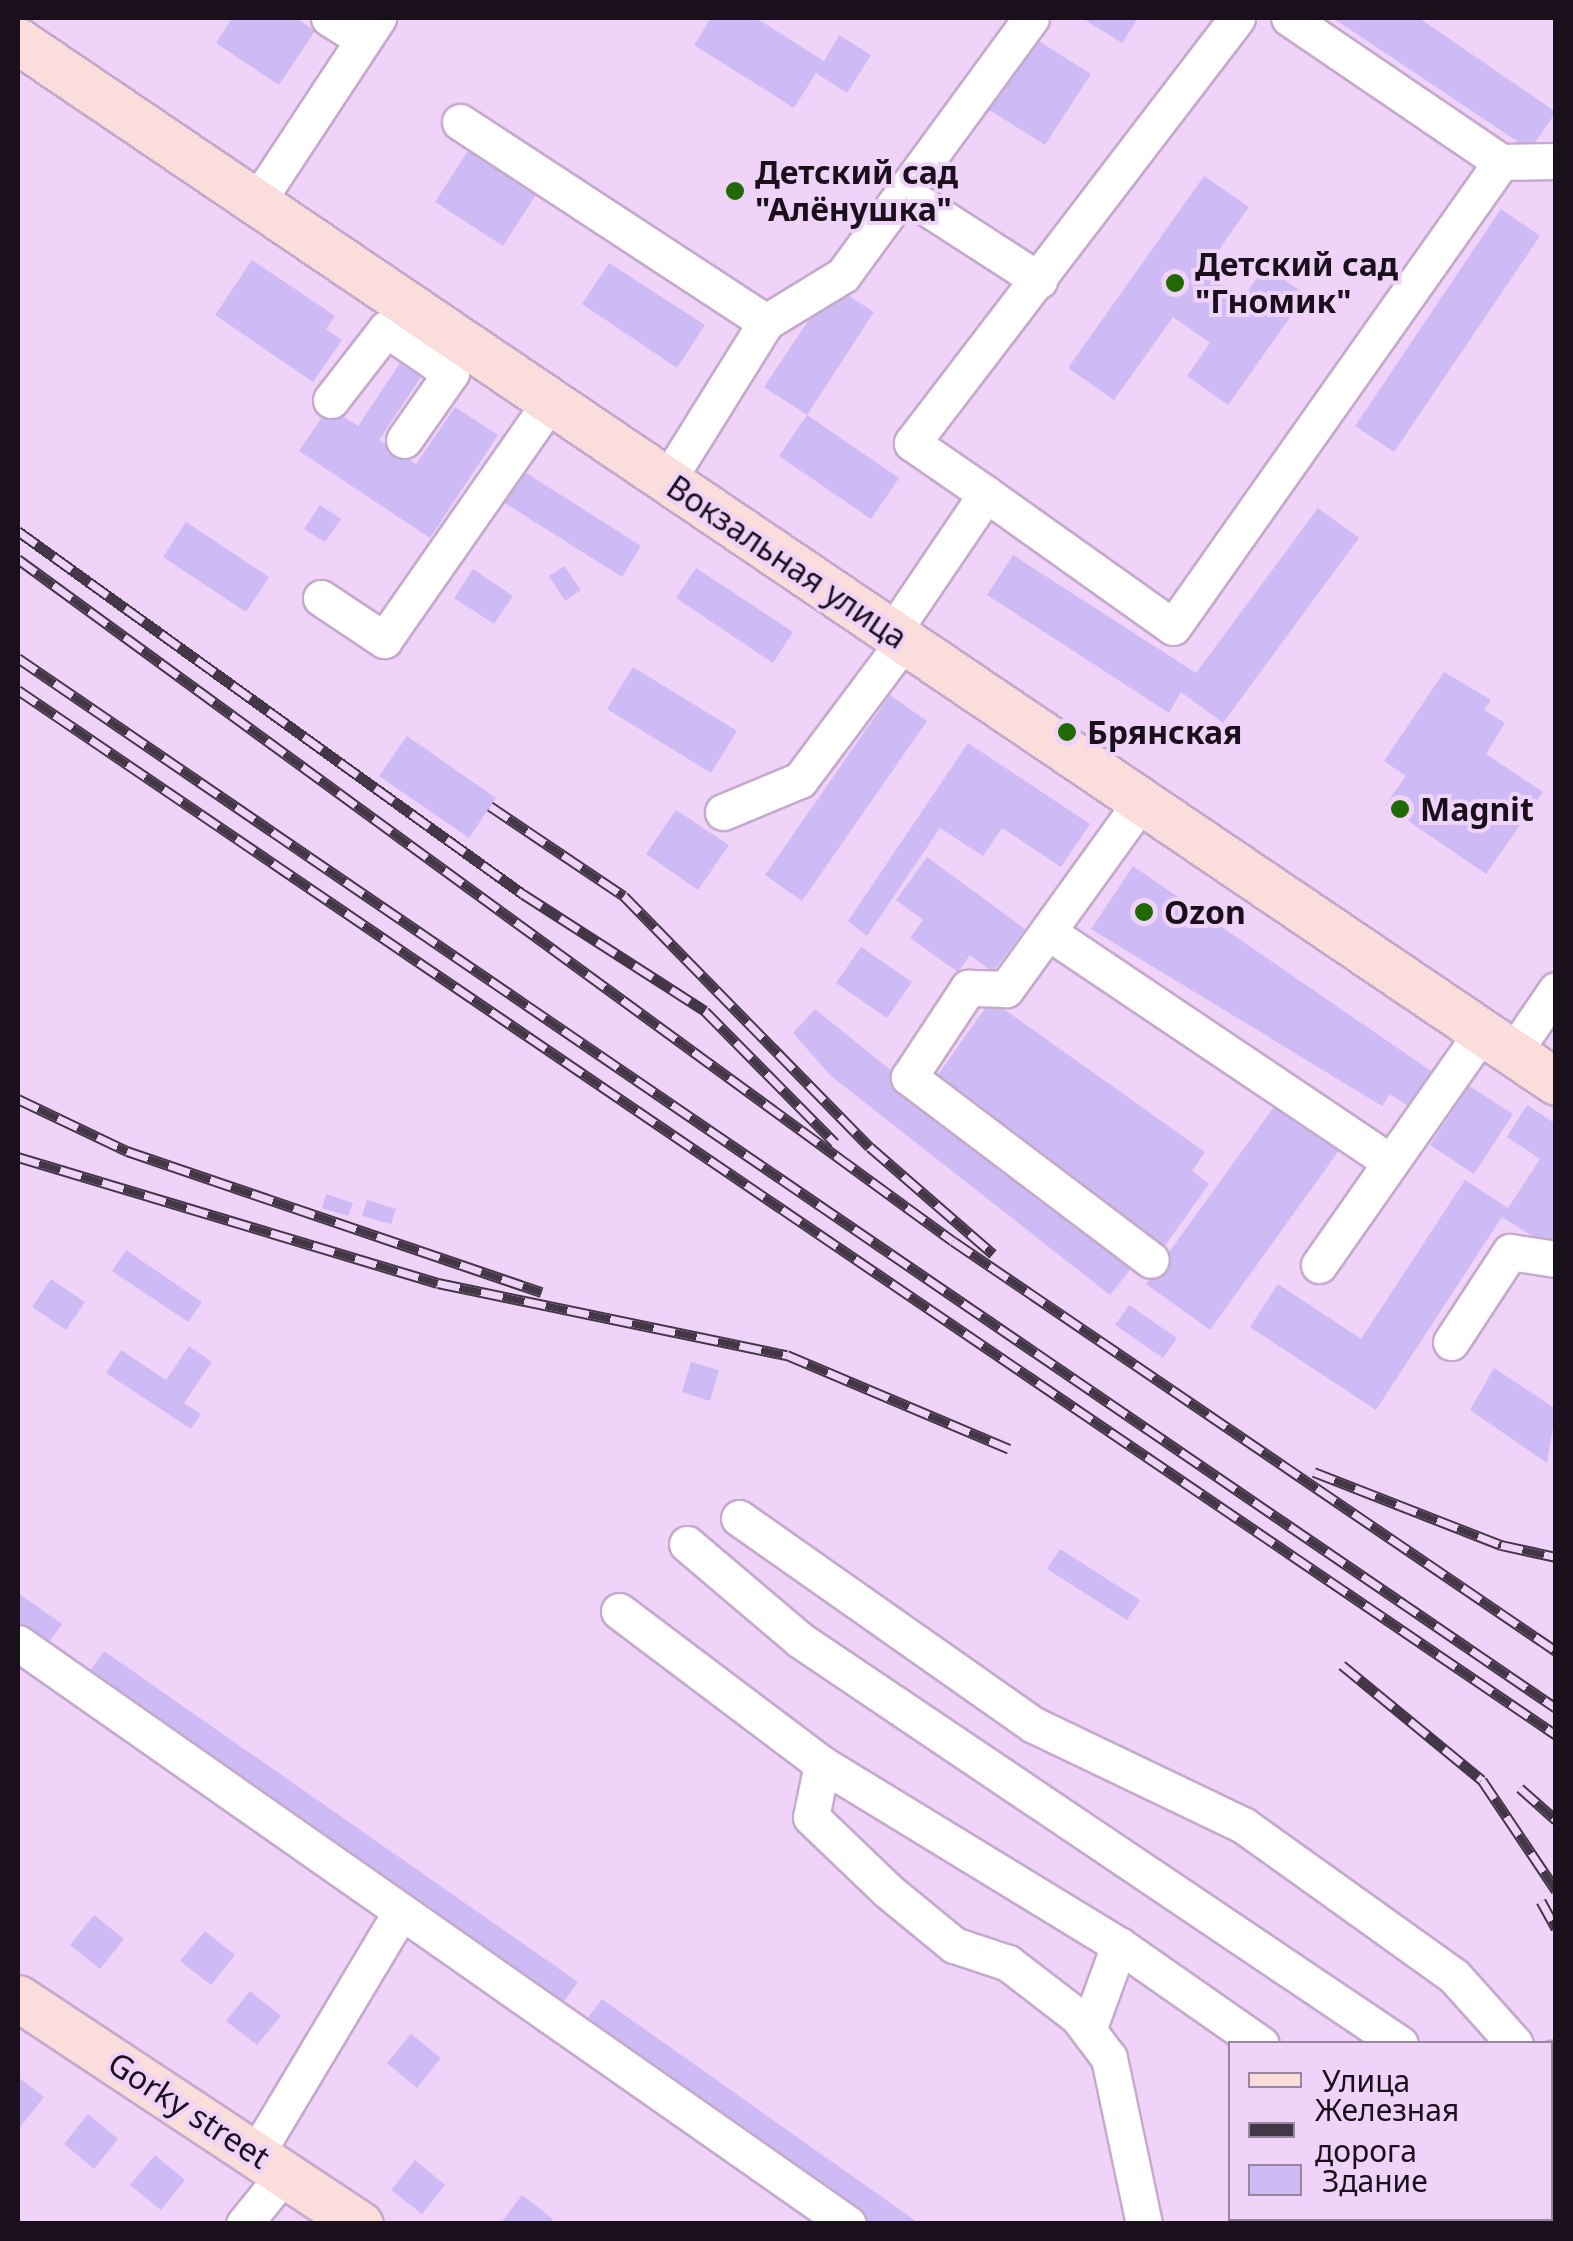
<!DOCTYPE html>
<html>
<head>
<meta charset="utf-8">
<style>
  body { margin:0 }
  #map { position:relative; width:1573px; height:2241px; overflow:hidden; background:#f0d3f8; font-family:"Noto Sans",sans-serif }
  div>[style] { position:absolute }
  .building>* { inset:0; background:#cebbf6 }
  .roads { filter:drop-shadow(2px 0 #c6aacd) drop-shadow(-2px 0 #c6aacd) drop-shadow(0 2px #c6aacd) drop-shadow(0 -2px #c6aacd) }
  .minor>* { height:35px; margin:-17.5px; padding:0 17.5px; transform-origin:17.5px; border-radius:17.5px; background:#fff }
  .major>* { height:45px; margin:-22.5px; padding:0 22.5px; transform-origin:22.5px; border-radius:22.5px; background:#fbdddc }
  .rail>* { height:11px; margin-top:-5.5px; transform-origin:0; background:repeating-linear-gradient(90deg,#f0d3f8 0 22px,#433646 0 44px); box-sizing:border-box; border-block:2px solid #433646 }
  .dots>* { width:28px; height:28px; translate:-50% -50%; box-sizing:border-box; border:5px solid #f0d3f8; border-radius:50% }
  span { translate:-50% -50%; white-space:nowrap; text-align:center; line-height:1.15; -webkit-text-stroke:8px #f0d3f8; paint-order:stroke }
  .poi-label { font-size:32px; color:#1a101c; font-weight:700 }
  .left { translate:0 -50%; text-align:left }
  .street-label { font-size:32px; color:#1a101c }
  .frame { position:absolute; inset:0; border:20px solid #1a101c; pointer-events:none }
  .legend { position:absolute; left:1228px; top:2041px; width:325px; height:180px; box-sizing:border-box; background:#f0d3f8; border:2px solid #9a85a0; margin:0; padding:12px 18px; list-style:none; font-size:30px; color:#1a101c }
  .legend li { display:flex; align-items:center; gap:20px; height:50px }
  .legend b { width:50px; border:2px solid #9a85a0 }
</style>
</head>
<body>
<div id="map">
  <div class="building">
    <i style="clip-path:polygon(232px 18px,296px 18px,315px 31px,279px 85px,216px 43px)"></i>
    <i style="clip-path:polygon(711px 18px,756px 18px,824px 61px,839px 35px,871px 55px,847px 93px,816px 73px,794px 108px,694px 45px)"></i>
    <i style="clip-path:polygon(1082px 18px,1138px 18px,1122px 43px)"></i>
    <i style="clip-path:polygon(1333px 18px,1419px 18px,1556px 112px,1530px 150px)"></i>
    <i style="clip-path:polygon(1031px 36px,1091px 74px,1045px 145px,986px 108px)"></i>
    <i style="clip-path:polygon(471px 146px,539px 190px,503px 246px,435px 202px)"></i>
    <i style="clip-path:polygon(1204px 176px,1249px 207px,1204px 271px,1243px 298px,1265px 266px,1306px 295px,1228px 405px,1187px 376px,1210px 343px,1173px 317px,1114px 400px,1068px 368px)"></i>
    <i style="clip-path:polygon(1501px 209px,1540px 236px,1394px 452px,1355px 426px)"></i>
    <i style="clip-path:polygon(252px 260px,335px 316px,326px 329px,342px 340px,313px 382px,215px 315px)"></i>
    <i style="clip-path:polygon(609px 263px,705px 325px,677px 368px,582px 304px)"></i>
    <i style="clip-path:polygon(832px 285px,874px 312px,807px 415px,764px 387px)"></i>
    <i style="clip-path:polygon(400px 363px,421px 377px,379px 440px,416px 464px,455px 407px,498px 435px,430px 538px,299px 451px,329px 407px,358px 426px)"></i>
    <i style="clip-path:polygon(807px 415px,899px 478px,871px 519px,779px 456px)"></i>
    <i style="clip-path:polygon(520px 469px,641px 546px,622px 577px,500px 500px)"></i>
    <i style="clip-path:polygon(320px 505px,341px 519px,325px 542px,304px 529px)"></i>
    <i style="clip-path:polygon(1318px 508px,1359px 538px,1223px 723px,1181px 692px,1169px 713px,987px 595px,1013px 555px,1196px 673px)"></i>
    <i style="clip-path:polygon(186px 522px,269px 577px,246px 612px,163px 557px)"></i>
    <i style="clip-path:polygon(564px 566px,581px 590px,565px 601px,549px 576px)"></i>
    <i style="clip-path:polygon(696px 568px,793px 632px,773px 663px,676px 598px)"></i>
    <i style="clip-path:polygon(473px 569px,513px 596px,494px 624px,454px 598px)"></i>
    <i style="clip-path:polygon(633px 667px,737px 731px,711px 773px,607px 709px)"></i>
    <i style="clip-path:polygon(1444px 672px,1491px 700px,1484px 710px,1505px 723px,1486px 754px,1543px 792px,1486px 874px,1385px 805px,1406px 776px,1384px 761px)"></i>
    <i style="clip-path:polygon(890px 695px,927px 721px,802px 901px,765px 875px)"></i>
    <i style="clip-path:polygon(407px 736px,496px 798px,469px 838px,379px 776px)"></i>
    <i style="clip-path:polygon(968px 743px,1090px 824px,1061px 867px,1002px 828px,983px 856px,940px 828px,867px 936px,848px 921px)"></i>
    <i style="clip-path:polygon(676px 810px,729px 845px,698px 890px,646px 854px)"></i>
    <i style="clip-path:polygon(927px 857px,1025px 929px,993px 972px,970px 955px,958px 972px,910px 938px,923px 920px,896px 900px)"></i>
    <i style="clip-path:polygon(1133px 866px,1431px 1071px,1408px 1106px,1390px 1094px,1382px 1106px,1091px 929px)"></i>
    <i style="clip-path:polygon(861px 947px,912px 982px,887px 1018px,836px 983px)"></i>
    <i style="clip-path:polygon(991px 1000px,1205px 1152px,1192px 1171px,1209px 1184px,1164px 1247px,932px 1083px)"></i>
    <i style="clip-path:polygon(815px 1009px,1133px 1266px,1110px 1295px,831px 1076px,793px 1033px)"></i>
    <i style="clip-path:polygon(1469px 1086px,1513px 1114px,1474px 1174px,1430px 1145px)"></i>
    <i style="clip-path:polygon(1276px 1104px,1340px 1149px,1210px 1330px,1146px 1284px)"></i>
    <i style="clip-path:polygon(1527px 1105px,1556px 1124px,1556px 1251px,1502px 1217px,1376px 1410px,1250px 1327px,1278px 1284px,1361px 1339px,1465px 1180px,1508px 1208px,1540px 1159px,1507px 1137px)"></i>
    <i style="clip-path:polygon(326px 1194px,353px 1203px,348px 1216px,322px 1208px)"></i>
    <i style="clip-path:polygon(367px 1200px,396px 1209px,391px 1224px,362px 1216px)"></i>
    <i style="clip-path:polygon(126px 1250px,202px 1302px,188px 1322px,112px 1271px)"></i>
    <i style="clip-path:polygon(51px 1279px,85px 1302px,66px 1330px,32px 1307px)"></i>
    <i style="clip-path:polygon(1129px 1305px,1177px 1338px,1163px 1358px,1115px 1325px)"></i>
    <i style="clip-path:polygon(189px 1346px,212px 1362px,184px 1403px,201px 1414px,191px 1429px,106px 1373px,121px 1350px,166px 1380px)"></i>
    <i style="clip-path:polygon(691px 1362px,719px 1370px,710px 1401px,682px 1392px)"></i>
    <i style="clip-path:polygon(1494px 1368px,1556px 1409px,1547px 1463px,1470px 1410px)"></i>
    <i style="clip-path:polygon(1060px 1549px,1140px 1600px,1127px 1620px,1047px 1569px)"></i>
    <i style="clip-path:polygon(18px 1593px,62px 1624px,45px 1648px,18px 1628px)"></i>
    <i style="clip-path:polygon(104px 1651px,578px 1982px,560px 2007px,86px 1676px)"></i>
    <i style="clip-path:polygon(94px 1915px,124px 1939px,100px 1969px,70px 1945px)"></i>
    <i style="clip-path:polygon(205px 1931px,235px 1955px,211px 1985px,180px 1961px)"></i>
    <i style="clip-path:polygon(250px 1991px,281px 2016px,257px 2045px,226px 2021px)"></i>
    <i style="clip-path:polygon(602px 1999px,920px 2224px,869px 2224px,585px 2022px)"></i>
    <i style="clip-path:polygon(411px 2034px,441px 2058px,417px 2088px,387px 2063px)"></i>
    <i style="clip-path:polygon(18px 2077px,44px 2097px,20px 2127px,18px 2126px)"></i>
    <i style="clip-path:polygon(88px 2114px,118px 2139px,94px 2169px,64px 2144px)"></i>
    <i style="clip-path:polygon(155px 2155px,185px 2180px,161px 2210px,130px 2185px)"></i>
    <i style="clip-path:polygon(415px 2160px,445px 2185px,422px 2214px,391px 2190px)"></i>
    <i style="clip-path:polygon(522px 2195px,553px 2219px,550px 2224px,500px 2224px)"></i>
  </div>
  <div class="roads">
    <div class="minor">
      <i style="left:329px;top:18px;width:40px;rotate:32deg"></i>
      <i style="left:460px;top:122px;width:366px;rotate:33.2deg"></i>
      <i style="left:1501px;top:162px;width:55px;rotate:-1deg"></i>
      <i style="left:904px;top:193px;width:161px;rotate:32.8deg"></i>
      <i style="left:256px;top:203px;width:222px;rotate:-56.6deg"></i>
      <i style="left:331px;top:400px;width:90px;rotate:-52.2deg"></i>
      <i style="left:386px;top:329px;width:60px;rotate:34.2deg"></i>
      <i style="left:436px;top:363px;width:32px;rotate:-55deg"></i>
      <i style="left:404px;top:440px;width:82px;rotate:-55deg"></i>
      <i style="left:451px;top:373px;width:18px;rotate:-146deg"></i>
      <i style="left:667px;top:481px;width:187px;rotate:-58.1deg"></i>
      <i style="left:766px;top:322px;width:90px;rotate:-31.4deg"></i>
      <i style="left:843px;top:275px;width:318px;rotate:-53.8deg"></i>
      <i style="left:986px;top:494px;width:90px;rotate:-145.4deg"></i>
      <i style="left:912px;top:443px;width:535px;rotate:-52.59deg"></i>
      <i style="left:321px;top:598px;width:76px;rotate:33.7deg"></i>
      <i style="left:384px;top:640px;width:290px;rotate:-55.1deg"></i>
      <i style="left:892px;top:633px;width:168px;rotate:-55.9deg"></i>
      <i style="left:986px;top:494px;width:229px;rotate:35.4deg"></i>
      <i style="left:1173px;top:627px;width:569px;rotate:-54.8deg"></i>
      <i style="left:1501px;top:162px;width:256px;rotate:-145.8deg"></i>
      <i style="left:1141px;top:802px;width:231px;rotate:125.8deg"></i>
      <i style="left:1006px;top:989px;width:38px;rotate:-178deg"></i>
      <i style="left:968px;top:988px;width:107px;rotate:123.5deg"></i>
      <i style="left:909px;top:1077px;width:303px;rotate:37.1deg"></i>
      <i style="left:723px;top:812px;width:83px;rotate:-22.6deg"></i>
      <i style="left:800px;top:780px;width:174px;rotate:-53.2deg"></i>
      <i style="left:1048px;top:932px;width:412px;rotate:33.9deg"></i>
      <i style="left:1513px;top:1053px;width:76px;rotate:-55.7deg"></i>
      <i style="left:1319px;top:1265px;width:284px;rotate:-55deg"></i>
      <i style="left:1451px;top:1342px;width:108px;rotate:-56.8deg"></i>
      <i style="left:1510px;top:1252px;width:47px;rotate:8.7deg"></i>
      <i style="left:739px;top:1518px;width:360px;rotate:35.1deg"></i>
      <i style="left:1034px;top:1725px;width:232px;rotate:25.6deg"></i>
      <i style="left:1243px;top:1825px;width:259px;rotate:35.6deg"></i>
      <i style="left:1454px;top:1976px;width:91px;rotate:48.1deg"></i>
      <i style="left:687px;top:1544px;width:148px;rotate:40.3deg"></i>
      <i style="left:800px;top:1640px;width:723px;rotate:33.95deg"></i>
      <i style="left:619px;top:1611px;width:254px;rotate:37deg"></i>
      <i style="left:822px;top:1764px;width:54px;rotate:101.7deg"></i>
      <i style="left:811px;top:1817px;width:105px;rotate:43.8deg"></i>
      <i style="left:887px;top:1890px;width:87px;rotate:39.4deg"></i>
      <i style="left:954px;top:1945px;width:57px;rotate:18.4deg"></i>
      <i style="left:1008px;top:1963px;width:88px;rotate:37.6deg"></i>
      <i style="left:1078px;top:2017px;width:51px;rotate:52.9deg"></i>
      <i style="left:1109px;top:2058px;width:170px;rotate:78.1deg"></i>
      <i style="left:18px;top:1643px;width:1013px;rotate:34.99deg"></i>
      <i style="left:822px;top:1764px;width:348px;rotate:31.4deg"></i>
      <i style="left:1119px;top:1945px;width:90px;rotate:110deg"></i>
      <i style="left:1119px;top:1945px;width:173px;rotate:34.9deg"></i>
      <i style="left:1550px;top:2064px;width:7px;rotate:-56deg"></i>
      <i style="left:256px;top:2154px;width:282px;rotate:-59.1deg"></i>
      <i style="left:244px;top:2224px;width:65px;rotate:-51.2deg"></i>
      <i style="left:1440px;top:2224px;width:7px;rotate:-56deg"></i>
    </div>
    <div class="major">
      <i style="left:18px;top:41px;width:1857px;rotate:34.09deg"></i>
      <i style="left:18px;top:1998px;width:410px;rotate:33.5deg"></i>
    </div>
  </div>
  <div class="rail">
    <i style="left:18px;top:531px;width:622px;rotate:35.71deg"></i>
    <i style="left:523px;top:894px;width:216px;rotate:32.7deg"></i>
    <i style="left:705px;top:1011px;width:185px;rotate:45.4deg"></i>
    <i style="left:18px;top:559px;width:1157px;rotate:36.11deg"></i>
    <i style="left:953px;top:1241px;width:729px;rotate:34.21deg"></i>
    <i style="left:18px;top:658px;width:1862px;rotate:34.32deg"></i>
    <i style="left:18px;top:690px;width:1859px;rotate:34.19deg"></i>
    <i style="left:490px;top:806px;width:161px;rotate:33.9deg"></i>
    <i style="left:624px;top:896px;width:351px;rotate:45.6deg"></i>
    <i style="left:870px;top:1147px;width:163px;rotate:41deg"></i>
    <i style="left:18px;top:1099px;width:121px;rotate:25.5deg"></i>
    <i style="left:127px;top:1151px;width:438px;rotate:18.8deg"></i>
    <i style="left:18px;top:1157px;width:438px;rotate:16.7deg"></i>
    <i style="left:438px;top:1283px;width:356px;rotate:11.7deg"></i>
    <i style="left:787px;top:1355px;width:241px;rotate:22.9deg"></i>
    <i style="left:1314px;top:1472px;width:201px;rotate:21.3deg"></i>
    <i style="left:1501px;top:1545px;width:56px;rotate:12.3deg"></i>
    <i style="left:1342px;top:1665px;width:181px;rotate:39.4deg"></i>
    <i style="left:1482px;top:1780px;width:133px;rotate:56.1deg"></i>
    <i style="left:1520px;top:1788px;width:48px;rotate:41.6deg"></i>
    <i style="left:1541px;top:1901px;width:31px;rotate:61deg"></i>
  </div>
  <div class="dots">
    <i style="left:735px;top:191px;background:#206903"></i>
    <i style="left:1175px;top:283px;background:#206903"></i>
    <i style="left:1067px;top:732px;background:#206903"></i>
    <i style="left:1400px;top:809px;background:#206903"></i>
    <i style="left:1144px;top:912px;background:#206903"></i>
  </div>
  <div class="poi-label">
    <span class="left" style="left:755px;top:191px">Детский сад<br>"Алёнушка"</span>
    <span class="left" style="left:1195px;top:283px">Детский сад<br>"Гномик"</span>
    <span class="left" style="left:1087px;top:732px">Брянская</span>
    <span class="left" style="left:1420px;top:809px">Magnit</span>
    <span class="left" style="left:1164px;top:912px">Ozon</span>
  </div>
  <div class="street-label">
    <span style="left:787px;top:562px;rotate:34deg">Вокзальная улица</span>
    <span style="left:189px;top:2110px;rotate:33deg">Gorky street</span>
  </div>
  <div class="frame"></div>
  <ul class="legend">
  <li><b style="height:12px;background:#fbdddc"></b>Улица</li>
  <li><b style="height:12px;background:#433646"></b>Железная дорога</li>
  <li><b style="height:28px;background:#cebbf6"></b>Здание</li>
  </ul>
</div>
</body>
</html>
